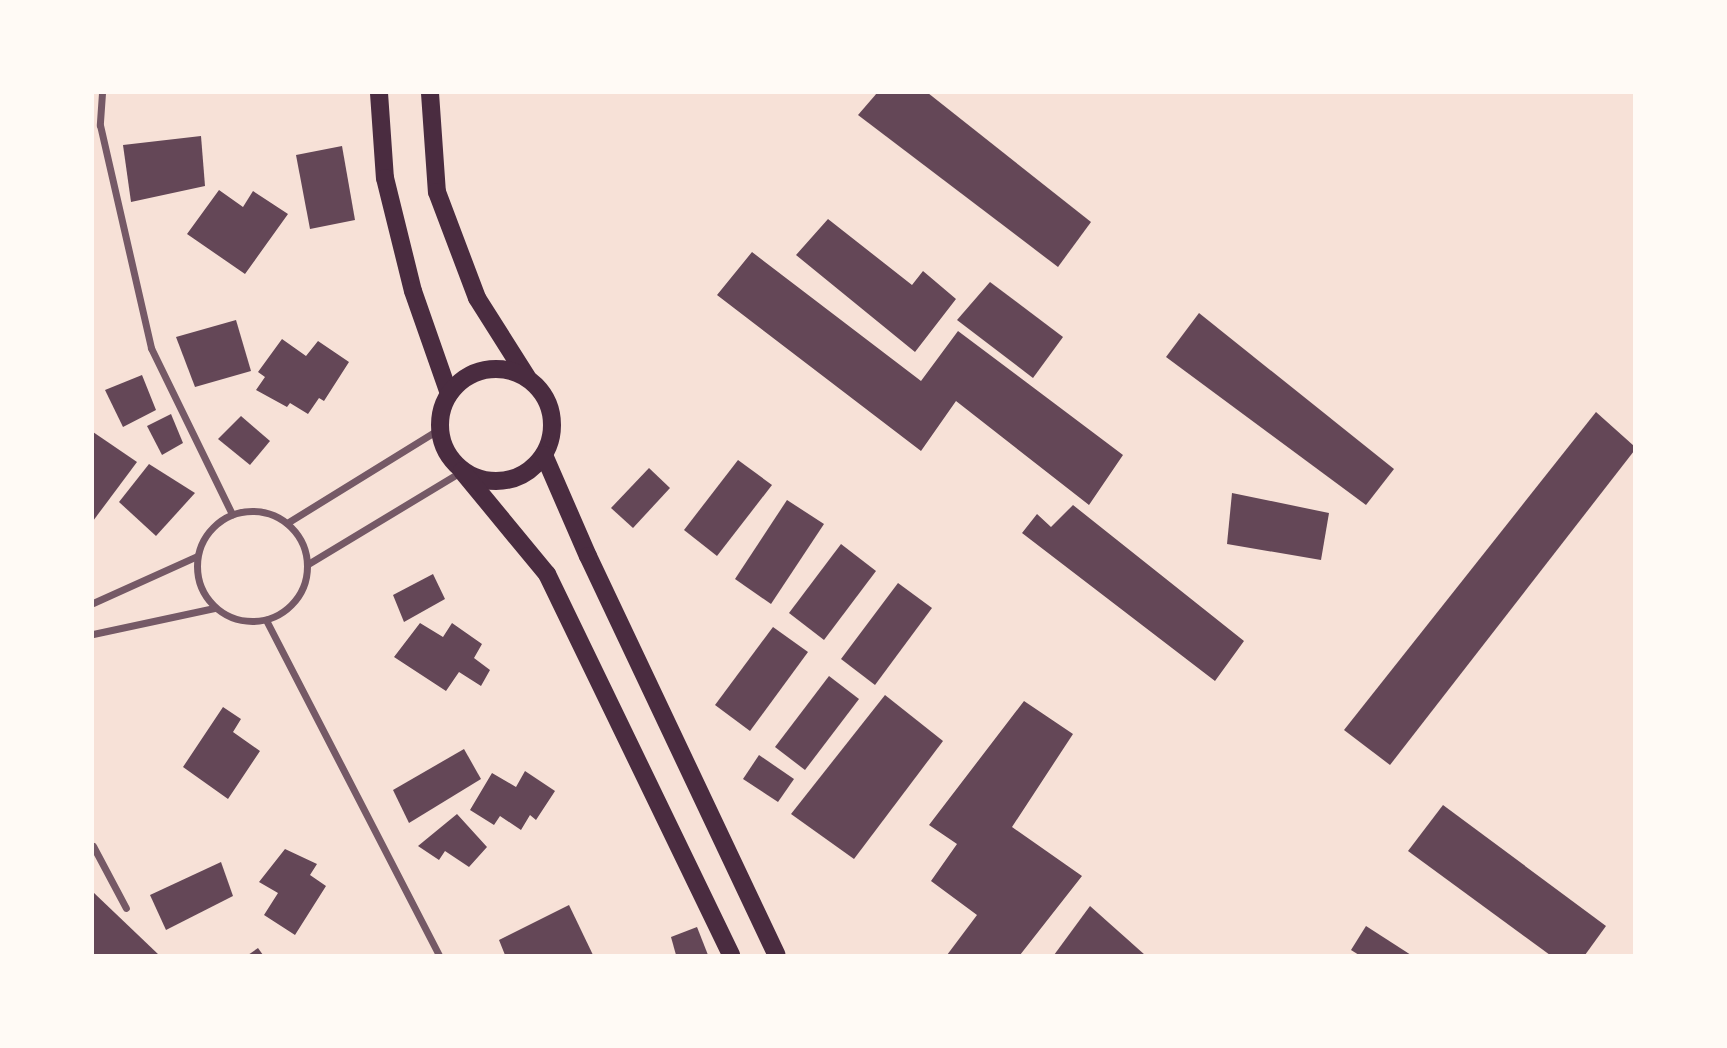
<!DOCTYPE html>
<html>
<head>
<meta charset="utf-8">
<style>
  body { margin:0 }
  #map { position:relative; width:1727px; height:1048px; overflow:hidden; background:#f7e1d7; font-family:"Nunito Sans",sans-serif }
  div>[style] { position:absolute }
  .building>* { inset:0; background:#644757 }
  .minor>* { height:7px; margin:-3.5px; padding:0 3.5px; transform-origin:3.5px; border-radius:3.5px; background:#755966 }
  .minor>.ring { margin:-3.5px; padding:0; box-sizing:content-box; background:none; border:7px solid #755966; border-radius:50% }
  .primary>* { height:18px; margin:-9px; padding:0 9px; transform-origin:9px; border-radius:9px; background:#4a2c40 }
  .primary>.ring { margin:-9px; padding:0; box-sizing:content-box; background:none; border:18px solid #4a2c40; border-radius:50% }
  span { translate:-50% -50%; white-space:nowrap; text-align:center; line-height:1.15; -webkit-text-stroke:7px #fffaf5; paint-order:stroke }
  .frame { position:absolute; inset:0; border:94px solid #fffaf5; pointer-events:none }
</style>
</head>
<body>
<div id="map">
  <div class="building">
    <i style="clip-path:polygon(877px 93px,928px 93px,1091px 222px,1058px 267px,858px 115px)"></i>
    <i style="clip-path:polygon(201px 136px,205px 186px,131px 202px,123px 145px)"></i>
    <i style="clip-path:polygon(342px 146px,355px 220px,310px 229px,296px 155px)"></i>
    <i style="clip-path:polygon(219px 190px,243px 207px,253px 191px,288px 214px,245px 274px,187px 234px)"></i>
    <i style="clip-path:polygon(828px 219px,912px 285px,923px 271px,956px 299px,915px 352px,796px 255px)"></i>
    <i style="clip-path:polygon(752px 252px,921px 381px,958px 331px,1123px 455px,1089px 505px,956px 401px,921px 451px,717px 295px)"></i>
    <i style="clip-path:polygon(990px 282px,1063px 337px,1033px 378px,957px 320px)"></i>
    <i style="clip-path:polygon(1199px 313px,1394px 469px,1366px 505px,1166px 357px)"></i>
    <i style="clip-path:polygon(236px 320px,251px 371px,195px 387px,176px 337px)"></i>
    <i style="clip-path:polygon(282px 339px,306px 356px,318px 341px,349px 362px,324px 401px,319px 398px,308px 414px,290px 403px,287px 407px,256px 390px,265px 377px,258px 372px)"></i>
    <i style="clip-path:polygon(142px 375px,156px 410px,123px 427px,105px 390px)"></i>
    <i style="clip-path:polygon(1596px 412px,1634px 446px,1634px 451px,1390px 765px,1344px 730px)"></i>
    <i style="clip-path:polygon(171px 414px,183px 443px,162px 455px,147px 426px)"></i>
    <i style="clip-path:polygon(241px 416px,270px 441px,250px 465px,218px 439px)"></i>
    <i style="clip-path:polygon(93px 432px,137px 462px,93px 521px)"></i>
    <i style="clip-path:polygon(738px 460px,772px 485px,717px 556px,684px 530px)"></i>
    <i style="clip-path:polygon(149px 464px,195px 493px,156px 536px,119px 502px)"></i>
    <i style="clip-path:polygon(649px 468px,670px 488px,633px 528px,611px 508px)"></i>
    <i style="clip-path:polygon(1232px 493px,1329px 513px,1321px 560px,1227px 544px)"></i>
    <i style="clip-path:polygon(787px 500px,824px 524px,771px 604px,735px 579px)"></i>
    <i style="clip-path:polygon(1073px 505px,1244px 641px,1215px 681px,1022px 533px,1037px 514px,1051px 527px)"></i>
    <i style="clip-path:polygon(841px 544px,876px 571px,824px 640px,789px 613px)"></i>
    <i style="clip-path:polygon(433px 574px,445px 599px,404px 622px,393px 595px)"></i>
    <i style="clip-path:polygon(898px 583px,932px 608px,875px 685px,841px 659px)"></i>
    <i style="clip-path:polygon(420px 623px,443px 637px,452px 623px,482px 644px,474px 658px,490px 670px,481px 686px,459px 672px,446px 691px,394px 657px)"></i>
    <i style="clip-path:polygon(773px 627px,808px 652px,750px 731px,715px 705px)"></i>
    <i style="clip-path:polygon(829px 676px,859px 699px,805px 770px,775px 747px)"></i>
    <i style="clip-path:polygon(885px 695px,943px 741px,854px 859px,791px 814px)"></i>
    <i style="clip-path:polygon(1024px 701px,1073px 734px,1012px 827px,1082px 876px,1020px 955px,947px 955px,977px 915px,931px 881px,957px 844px,929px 825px)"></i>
    <i style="clip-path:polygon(223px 707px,241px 719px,233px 732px,260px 751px,228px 799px,183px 767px)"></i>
    <i style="clip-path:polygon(464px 749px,481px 779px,409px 823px,393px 790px)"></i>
    <i style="clip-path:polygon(759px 755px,794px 779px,778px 802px,743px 779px)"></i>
    <i style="clip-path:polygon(525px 771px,555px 791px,536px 820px,530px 815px,521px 830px,500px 816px,494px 825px,470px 810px,492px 773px,516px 787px)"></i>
    <i style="clip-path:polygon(1443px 805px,1606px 926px,1585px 955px,1550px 955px,1408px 851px)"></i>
    <i style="clip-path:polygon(457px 814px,487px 847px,469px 867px,445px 851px,439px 860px,418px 846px)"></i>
    <i style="clip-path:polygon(285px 849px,317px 864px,310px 875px,326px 886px,295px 935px,264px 915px,278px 893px,259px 882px)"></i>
    <i style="clip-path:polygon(221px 862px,233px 896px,166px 930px,150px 895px)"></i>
    <i style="clip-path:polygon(93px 892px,159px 955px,93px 955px)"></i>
    <i style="clip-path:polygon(569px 905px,593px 955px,505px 955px,499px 940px)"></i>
    <i style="clip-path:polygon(1090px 906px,1145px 955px,1054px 955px)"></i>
    <i style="clip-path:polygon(1366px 926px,1411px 955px,1359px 955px,1351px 950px)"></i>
    <i style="clip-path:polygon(697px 927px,708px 955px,676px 955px,671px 937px)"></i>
    <i style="clip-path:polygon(258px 948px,263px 955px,248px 955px)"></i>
  </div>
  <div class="minor">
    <i style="left:102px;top:93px;width:32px;rotate:94deg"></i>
    <i style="left:100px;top:125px;width:229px;rotate:77.1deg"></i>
    <i style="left:151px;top:348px;width:185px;rotate:64deg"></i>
    <i class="ring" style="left:197px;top:511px;width:103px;height:103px"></i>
    <i style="left:287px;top:523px;width:179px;rotate:-31.7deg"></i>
    <i style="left:308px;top:564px;width:180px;rotate:-31.1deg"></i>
    <i style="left:93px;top:603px;width:114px;rotate:-24.3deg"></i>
    <i style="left:266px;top:620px;width:377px;rotate:62.7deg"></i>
    <i style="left:93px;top:634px;width:124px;rotate:-12.1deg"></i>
    <i style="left:93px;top:846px;width:70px;rotate:62deg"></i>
  </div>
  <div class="primary">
    <i style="left:379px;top:93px;width:85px;rotate:86deg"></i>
    <i style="left:385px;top:178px;width:116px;rotate:76.1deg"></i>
    <i style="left:413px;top:291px;width:109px;rotate:70.7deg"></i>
    <i style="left:430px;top:93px;width:99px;rotate:86deg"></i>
    <i style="left:437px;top:192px;width:113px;rotate:69.3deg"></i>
    <i style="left:477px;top:298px;width:93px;rotate:57.7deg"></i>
    <i class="ring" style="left:440px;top:369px;width:94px;height:94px"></i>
    <i style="left:544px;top:455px;width:110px;rotate:66.5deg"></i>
    <i style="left:588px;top:556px;width:441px;rotate:64.7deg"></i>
    <i style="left:462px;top:471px;width:134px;rotate:50.5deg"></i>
    <i style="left:547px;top:574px;width:423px;rotate:64.2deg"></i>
  </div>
  <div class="frame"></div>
</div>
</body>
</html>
